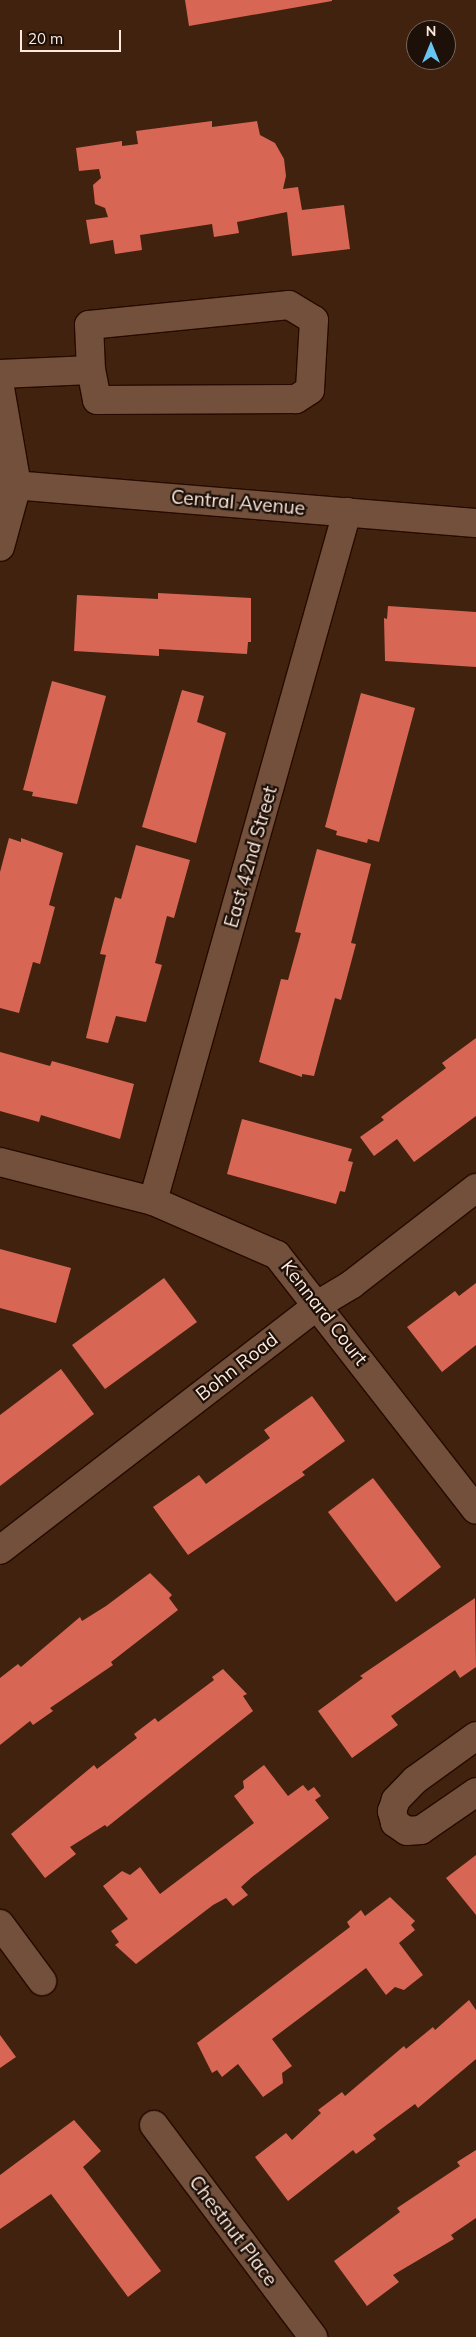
<!DOCTYPE html>
<html>
<head>
<meta charset="utf-8">
<style>
  body { margin:0 }
  #map { position:relative; width:476px; height:2337px; overflow:hidden; background:#40220f; font-family:Mulish,sans-serif }
  div>[style] { position:absolute }
  .building>* { inset:0; background:#d86654 }
  .roads { filter:drop-shadow(1px 0 #260a00) drop-shadow(-1px 0 #260a00) drop-shadow(0 1px #260a00) drop-shadow(0 -1px #260a00) }
  .minor>* { height:28px; margin:-14px; padding:0 14px; transform-origin:14px; border-radius:14px; background:#72503c }
  span { translate:-50% -50%; white-space:nowrap; text-align:center; line-height:1.15; -webkit-text-stroke:4.5px #1d1008; paint-order:stroke }
  .street-label { font-size:19px; color:#fee9dd }
  .north { position:absolute; left:406px; top:20px; width:50px; height:50px; box-sizing:border-box; background:#1d1008; border:1px solid #77675d; border-radius:50%; rotate:0deg; font-size:14px; font-weight:700; line-height:20px; text-align:center; color:#fee9dd }
  .north::after { content:''; display:block; margin:auto; width:18px; height:22px; background:#68c4f0; clip-path:polygon(50% 0,100% 100%,50% 72%,0 100%) }
  .scale { position:absolute; left:20px; top:30px; width:101px; height:22px; box-sizing:border-box; border:2px solid #fee9dd; border-top:0; padding-left:6px; font-size:15px; line-height:18px; white-space:nowrap; color:#fee9dd; -webkit-text-stroke:4px #1d1008; paint-order:stroke }
</style>
</head>
<body>
<div id="map">
  <div class="building">
    <i style="clip-path:polygon(185px 0,332px 0,332px 1px,189px 26px)"></i>
    <i style="clip-path:polygon(212px 121px,212px 127px,257px 121px,260px 135px,275px 143px,284px 159px,286px 176px,283px 189px,298px 187px,302px 210px,344px 205px,350px 249px,292px 256px,287px 212px,237px 222px,239px 233px,214px 237px,212px 224px,140px 235px,142px 250px,115px 254px,113px 240px,90px 244px,86px 220px,108px 217px,105px 208px,95px 204px,93px 185px,101px 178px,99px 169px,79px 171px,76px 148px,122px 141px,122px 146px,138px 144px,136px 131px)"></i>
    <i style="clip-path:polygon(158px 593px,251px 598px,251px 642px,248px 642px,247px 654px,159px 649px,159px 656px,74px 651px,77px 595px,158px 599px)"></i>
    <i style="clip-path:polygon(388px 606px,476px 612px,476px 667px,385px 661px,384px 618px,387px 619px)"></i>
    <i style="clip-path:polygon(52px 681px,106px 696px,77px 804px,32px 796px,33px 792px,23px 790px)"></i>
    <i style="clip-path:polygon(182px 690px,204px 696px,197px 722px,226px 733px,196px 843px,142px 827px)"></i>
    <i style="clip-path:polygon(361px 693px,415px 708px,379px 842px,368px 839px,367px 843px,336px 835px,337px 831px,325px 827px)"></i>
    <i style="clip-path:polygon(9px 838px,21px 842px,21px 838px,63px 853px,49px 905px,55px 907px,40px 964px,33px 962px,19px 1013px,0 1008px,0 872px)"></i>
    <i style="clip-path:polygon(136px 845px,190px 860px,174px 918px,167px 916px,155px 963px,162px 965px,146px 1022px,116px 1016px,108px 1043px,86px 1038px,106px 955px,100px 954px,115px 897px,121px 899px)"></i>
    <i style="clip-path:polygon(317px 849px,371px 864px,351px 943px,356px 944px,341px 1000px,335px 998px,314px 1076px,302px 1074px,302px 1077px,259px 1062px,281px 979px,288px 980px,301px 933px,295px 932px)"></i>
    <i style="clip-path:polygon(476px 1038px,476px 1116px,414px 1162px,397px 1139px,374px 1156px,360px 1137px,384px 1120px,381px 1117px,446px 1068px,442px 1063px)"></i>
    <i style="clip-path:polygon(0 1052px,50px 1066px,52px 1061px,134px 1084px,120px 1139px,41px 1115px,39px 1122px,0 1111px)"></i>
    <i style="clip-path:polygon(242px 1119px,352px 1149px,348px 1161px,353px 1162px,345px 1192px,340px 1191px,336px 1204px,227px 1174px)"></i>
    <i style="clip-path:polygon(0 1249px,71px 1268px,56px 1323px,0 1308px)"></i>
    <i style="clip-path:polygon(164px 1278px,197px 1322px,105px 1389px,72px 1345px)"></i>
    <i style="clip-path:polygon(476px 1283px,476px 1345px,442px 1372px,407px 1327px,455px 1291px,459px 1296px)"></i>
    <i style="clip-path:polygon(61px 1369px,94px 1414px,0 1486px,0 1415px)"></i>
    <i style="clip-path:polygon(312px 1396px,345px 1441px,302px 1472px,305px 1475px,188px 1555px,153px 1507px,199px 1475px,206px 1484px,270px 1438px,264px 1430px)"></i>
    <i style="clip-path:polygon(373px 1478px,441px 1567px,396px 1602px,328px 1512px)"></i>
    <i style="clip-path:polygon(150px 1573px,172px 1595px,169px 1598px,178px 1610px,111px 1662px,113px 1665px,50px 1708px,53px 1711px,33px 1725px,30px 1721px,0 1745px,0 1678px,18px 1664px,21px 1667px,80px 1617px,82px 1621px,106px 1606px)"></i>
    <i style="clip-path:polygon(475px 1598px,476px 1667px,460px 1678px,455px 1670px,391px 1716px,398px 1725px,352px 1758px,318px 1711px,363px 1678px,360px 1676px)"></i>
    <i style="clip-path:polygon(223px 1669px,247px 1694px,243px 1696px,253px 1711px,107px 1827px,105px 1825px,70px 1847px,76px 1854px,45px 1878px,11px 1834px,94px 1765px,97px 1769px,137px 1738px,134px 1734px,155px 1718px,158px 1722px,214px 1680px,212px 1677px)"></i>
    <i style="clip-path:polygon(264px 1765px,288px 1796px,303px 1785px,308px 1791px,314px 1787px,321px 1796px,315px 1800px,329px 1818px,252px 1877px,241px 1887px,248px 1895px,233px 1906px,226px 1898px,213px 1905px,136px 1964px,115px 1945px,119px 1942px,111px 1931px,128px 1919px,103px 1886px,122px 1871px,130px 1875px,140px 1867px,160px 1894px,254px 1823px,234px 1796px,244px 1788px,243px 1781px)"></i>
    <i style="clip-path:polygon(476px 1855px,476px 1915px,446px 1878px)"></i>
    <i style="clip-path:polygon(390px 1897px,415px 1921px,411px 1925px,415px 1930px,399px 1943px,423px 1975px,404px 1990px,395px 1987px,386px 1995px,366px 1968px,272px 2039px,292px 2066px,282px 2073px,283px 2083px,263px 2097px,238px 2064px,222px 2077px,217px 2070px,212px 2073px,197px 2043px,350px 1927px,347px 1922px,361px 1910px,365px 1916px)"></i>
    <i style="clip-path:polygon(469px 2000px,476px 2010px,476px 2059px,418px 2108px,415px 2104px,373px 2135px,376px 2139px,356px 2154px,353px 2150px,288px 2201px,255px 2157px,286px 2133px,292px 2140px,321px 2113px,318px 2110px,342px 2092px,345px 2096px,404px 2046px,406px 2049px,433px 2027px,435px 2030px)"></i>
    <i style="clip-path:polygon(0 2035px,16px 2057px,0 2068px)"></i>
    <i style="clip-path:polygon(74px 2120px,101px 2151px,83px 2167px,161px 2271px,128px 2297px,51px 2194px,0 2229px,0 2175px)"></i>
    <i style="clip-path:polygon(476px 2150px,476px 2218px,451px 2235px,454px 2239px,393px 2275px,399px 2282px,367px 2306px,334px 2261px,400px 2212px,397px 2208px,460px 2166px,457px 2162px)"></i>
  </div>
  <div class="roads">
    <div class="minor">
      <i style="left:289px;top:305px;width:29px;rotate:31deg"></i>
      <i style="left:314px;top:320px;width:70px;rotate:93.3deg"></i>
      <i style="left:310px;top:390px;width:17px;rotate:147deg"></i>
      <i style="left:296px;top:399px;width:199px;rotate:179.7deg"></i>
      <i style="left:97px;top:400px;width:31px;rotate:-101deg"></i>
      <i style="left:91px;top:370px;width:45px;rotate:-92.5deg"></i>
      <i style="left:89px;top:325px;width:201px;rotate:-5.7deg"></i>
      <i style="left:0;top:374px;width:91px;rotate:-2.5deg"></i>
      <i style="left:0;top:388px;width:98px;rotate:80.1deg"></i>
      <i style="left:17px;top:485px;width:64px;rotate:105.3deg"></i>
      <i style="left:0;top:484px;width:478px;rotate:4.7deg"></i>
      <i style="left:0;top:1162px;width:158px;rotate:14.3deg"></i>
      <i style="left:153px;top:1201px;width:135px;rotate:23.5deg"></i>
      <i style="left:277px;top:1255px;width:323px;rotate:52deg"></i>
      <i style="left:153px;top:1201px;width:716px;rotate:-74.27deg"></i>
      <i style="left:0;top:1550px;width:403px;rotate:-37.6deg"></i>
      <i style="left:319px;top:1304px;width:39px;rotate:-31deg"></i>
      <i style="left:352px;top:1284px;width:157px;rotate:-37.7deg"></i>
      <i style="left:476px;top:1736px;width:75px;rotate:144.2deg"></i>
      <i style="left:415px;top:1780px;width:28px;rotate:134deg"></i>
      <i style="left:396px;top:1800px;width:12px;rotate:110deg"></i>
      <i style="left:392px;top:1811px;width:12px;rotate:76deg"></i>
      <i style="left:395px;top:1823px;width:14px;rotate:34deg"></i>
      <i style="left:407px;top:1831px;width:14px;rotate:-4deg"></i>
      <i style="left:421px;top:1830px;width:67px;rotate:-34.6deg"></i>
      <i style="left:0;top:1924px;width:71px;rotate:53.6deg"></i>
      <i style="left:154px;top:2125px;width:265px;rotate:53.1deg"></i>
    </div>
  </div>
  <div class="street-label">
    <span style="left:238px;top:503px;rotate:5deg">Central Avenue</span>
    <span style="left:251px;top:857px;rotate:-74deg">East 42nd Street</span>
    <span style="left:324px;top:1313px;rotate:52deg">Kennard Court</span>
    <span style="left:237px;top:1367px;rotate:-38deg">Bohn Road</span>
    <span style="left:233px;top:2231px;rotate:53deg">Chestnut Place</span>
  </div>
  <div class="north">N</div>
  <div class="scale">20 m</div>
</div>
</body>
</html>
